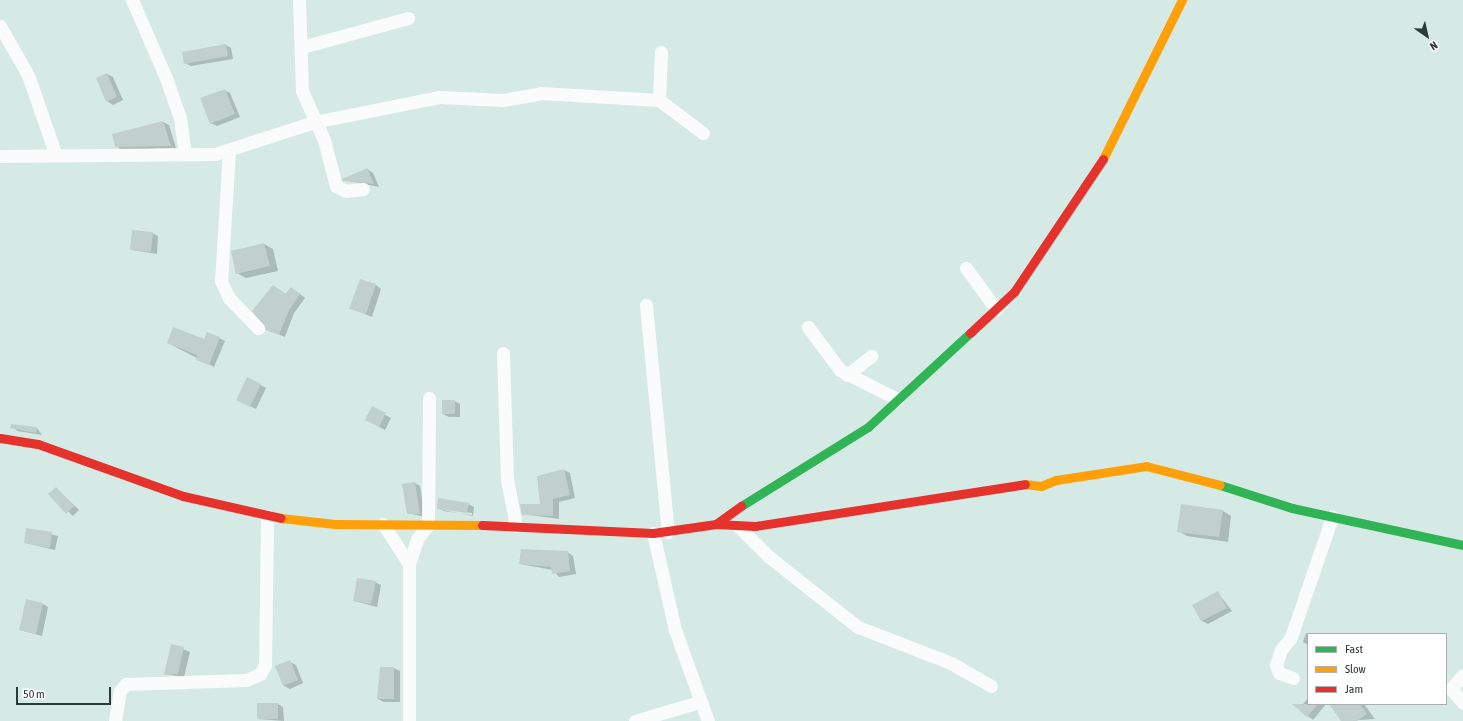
<!DOCTYPE html>
<html>
<head>
<meta charset="utf-8">
<style>
  body { margin:0 }
  #map { position:relative; width:1463px; height:721px; overflow:hidden; background:#d6eae5; font-family:"Asap Condensed",sans-serif }
  div>[style] { position:absolute }
  .shadow>* { inset:0; background:#0003 }
  .building>* { inset:0; background:#c1d0cc }
  .street>* { height:13px; margin:-6.5px; padding:0 6.5px; transform-origin:6.5px; border-radius:6.5px; background:#f9fcfb }
  .fast>* { height:9px; margin:-4.5px; padding:0 4.5px; transform-origin:4.5px; border-radius:4.5px; background:#30b455 }
  .slow>* { height:9px; margin:-4.5px; padding:0 4.5px; transform-origin:4.5px; border-radius:4.5px; background:#ff9f0a }
  .jam>* { height:9px; margin:-4.5px; padding:0 4.5px; transform-origin:4.5px; border-radius:4.5px; background:#e5322d }
  span { translate:-50% -50%; white-space:nowrap; text-align:center; line-height:1.15; -webkit-text-stroke:4px #fff; paint-order:stroke }
  .legend { position:absolute; left:1307px; top:633px; width:140px; height:72px; box-sizing:border-box; background:#fff; border:1px solid #abb1af; margin:0; padding:5px 7px; list-style:none; font-size:12px; color:#2d3b38 }
  .legend li { display:flex; align-items:center; gap:8px; height:20px }
  .legend b { width:20px; border:1px solid #abb1af }
  .north { position:absolute; left:1407px; top:16px; width:40px; height:40px; -webkit-text-stroke:3px #fff; paint-order:stroke; rotate:146deg; font-size:11px; font-weight:700; line-height:16px; text-align:center; color:#2d3b38 }
  .north::after { content:''; display:block; margin:auto; width:14px; height:18px; background:#2d3b38; clip-path:polygon(50% 0,100% 100%,50% 72%,0 100%) }
  .scale { position:absolute; left:16px; top:687px; width:95px; height:18px; box-sizing:border-box; border:2px solid #2d3b38; border-top:0; padding-left:5px; font-size:12px; line-height:14px; white-space:nowrap; color:#2d3b38; -webkit-text-stroke:3px #fff; paint-order:stroke }
</style>
</head>
<body>
<div id="map">
  <div class="shadow">
    <i style="clip-path:polygon(226px 45px,231px 48px,233px 59px,191px 66px,185px 63px)"></i>
    <i style="clip-path:polygon(107px 74px,113px 77px,123px 100px,113px 105px,107px 101px)"></i>
    <i style="clip-path:polygon(224px 90px,230px 93px,240px 117px,217px 126px,211px 123px)"></i>
    <i style="clip-path:polygon(163px 122px,169px 125px,176px 148px,122px 150px,116px 146px)"></i>
    <i style="clip-path:polygon(367px 169px,373px 173px,379px 187px,344px 180px)"></i>
    <i style="clip-path:polygon(152px 233px,158px 236px,157px 254px,132px 250px)"></i>
    <i style="clip-path:polygon(264px 244px,273px 249px,278px 271px,246px 278px,237px 273px)"></i>
    <i style="clip-path:polygon(376px 285px,381px 289px,372px 317px,351px 308px)"></i>
    <i style="clip-path:polygon(273px 286px,286px 294px,296px 291px,305px 298px,294px 313px,285px 337px,273px 332px)"></i>
    <i style="clip-path:polygon(219px 338px,225px 341px,214px 367px,168px 343px)"></i>
    <i style="clip-path:polygon(248px 378px,266px 388px,256px 409px,243px 403px)"></i>
    <i style="clip-path:polygon(454px 401px,460px 404px,460px 417px,449px 417px,443px 414px)"></i>
    <i style="clip-path:polygon(372px 408px,391px 418px,385px 430px,372px 423px)"></i>
    <i style="clip-path:polygon(12px 425px,37px 428px,42px 435px,17px 431px)"></i>
    <i style="clip-path:polygon(564px 470px,570px 473px,575px 498px,559px 502px,559px 519px,523px 514px,541px 505px)"></i>
    <i style="clip-path:polygon(415px 483px,420px 486px,425px 517px,408px 513px)"></i>
    <i style="clip-path:polygon(56px 488px,79px 510px,73px 516px,49px 494px)"></i>
    <i style="clip-path:polygon(evenodd,468px 504px,474px 507px,473px 516px,438px 509px,468px 504px,443px 509px,472px 513px,472px 515px,443px 511px,443px 509px)"></i>
    <i style="clip-path:polygon(1223px 511px,1231px 516px,1228px 542px,1187px 536px,1178px 531px)"></i>
    <i style="clip-path:polygon(27px 529px,58px 536px,55px 550px,25px 543px)"></i>
    <i style="clip-path:polygon(567px 552px,573px 556px,576px 574px,559px 577px,553px 570px,520px 564px)"></i>
    <i style="clip-path:polygon(375px 582px,381px 585px,377px 607px,354px 601px)"></i>
    <i style="clip-path:polygon(1218px 593px,1232px 611px,1208px 624px,1202px 621px)"></i>
    <i style="clip-path:polygon(43px 604px,48px 607px,42px 636px,20px 630px)"></i>
    <i style="clip-path:polygon(1306px 633px,1309px 634px,1308px 645px,1303px 642px)"></i>
    <i style="clip-path:polygon(172px 645px,190px 652px,184px 677px,165px 674px)"></i>
    <i style="clip-path:polygon(290px 662px,296px 665px,303px 683px,290px 689px,284px 686px)"></i>
    <i style="clip-path:polygon(394px 668px,400px 671px,400px 702px,384px 702px,378px 699px)"></i>
    <i style="clip-path:polygon(1308px 698px,1308px 704px,1326px 704px,1313px 720px,1299px 709px)"></i>
    <i style="clip-path:polygon(278px 704px,283px 707px,284px 721px,258px 719px)"></i>
    <i style="clip-path:polygon(1330px 704px,1364px 704px,1375px 719px,1343px 721px)"></i>
  </div>
  <div class="building">
    <i style="clip-path:polygon(226px 44px,228px 56px,184px 64px,182px 52px)"></i>
    <i style="clip-path:polygon(107px 73px,117px 97px,106px 102px,96px 78px)"></i>
    <i style="clip-path:polygon(225px 89px,235px 114px,210px 124px,200px 98px)"></i>
    <i style="clip-path:polygon(163px 121px,171px 146px,115px 147px,112px 134px)"></i>
    <i style="clip-path:polygon(367px 168px,374px 184px,343px 181px,342px 179px)"></i>
    <i style="clip-path:polygon(132px 230px,153px 232px,151px 252px,130px 250px)"></i>
    <i style="clip-path:polygon(264px 243px,270px 266px,236px 274px,231px 251px)"></i>
    <i style="clip-path:polygon(360px 279px,376px 284px,366px 314px,349px 309px)"></i>
    <i style="clip-path:polygon(273px 285px,285px 294px,291px 287px,300px 294px,289px 310px,279px 335px,266px 330px,252px 311px)"></i>
    <i style="clip-path:polygon(173px 327px,204px 339px,207px 332px,220px 337px,209px 365px,196px 360px,197px 355px,167px 343px)"></i>
    <i style="clip-path:polygon(247px 377px,261px 384px,250px 407px,236px 400px)"></i>
    <i style="clip-path:polygon(442px 400px,455px 400px,455px 414px,442px 414px)"></i>
    <i style="clip-path:polygon(372px 406px,386px 413px,379px 427px,365px 420px)"></i>
    <i style="clip-path:polygon(11px 424px,37px 427px,36px 433px,10px 428px)"></i>
    <i style="clip-path:polygon(564px 469px,570px 495px,553px 499px,553px 516px,522px 515px,520px 504px,540px 504px,537px 476px)"></i>
    <i style="clip-path:polygon(415px 482px,420px 514px,407px 514px,402px 484px)"></i>
    <i style="clip-path:polygon(56px 487px,74px 506px,66px 514px,48px 494px)"></i>
    <i style="clip-path:polygon(438px 498px,469px 503px,467px 513px,437px 509px)"></i>
    <i style="clip-path:polygon(1181px 504px,1223px 510px,1219px 537px,1177px 532px)"></i>
    <i style="clip-path:polygon(26px 528px,52px 532px,50px 548px,24px 543px)"></i>
    <i style="clip-path:polygon(521px 549px,568px 551px,570px 571px,552px 574px,551px 567px,519px 564px)"></i>
    <i style="clip-path:polygon(357px 578px,376px 581px,371px 604px,353px 601px)"></i>
    <i style="clip-path:polygon(1218px 591px,1227px 608px,1201px 621px,1192px 605px)"></i>
    <i style="clip-path:polygon(26px 599px,43px 603px,36px 634px,19px 630px)"></i>
    <i style="clip-path:polygon(171px 644px,184px 647px,178px 674px,164px 675px)"></i>
    <i style="clip-path:polygon(290px 660px,298px 680px,283px 686px,275px 666px)"></i>
    <i style="clip-path:polygon(380px 667px,394px 667px,394px 699px,377px 699px)"></i>
    <i style="clip-path:polygon(257px 703px,278px 703px,278px 719px,257px 719px)"></i>
    <i style="clip-path:polygon(1292px 704px,1318px 704px,1307px 717px)"></i>
    <i style="clip-path:polygon(1329px 704px,1360px 704px,1367px 714px,1357px 721px,1341px 721px)"></i>
  </div>
  <div class="street">
    <i style="left:132px;top:0;width:85px;rotate:66.4deg"></i>
    <i style="left:166px;top:78px;width:42px;rotate:70.7deg"></i>
    <i style="left:180px;top:118px;width:35px;rotate:82deg"></i>
    <i style="left:299px;top:0;width:91px;rotate:88.1deg"></i>
    <i style="left:302px;top:91px;width:54px;rotate:65.8deg"></i>
    <i style="left:324px;top:140px;width:48px;rotate:75.4deg"></i>
    <i style="left:336px;top:186px;width:11px;rotate:27deg"></i>
    <i style="left:346px;top:191px;width:17px;rotate:-7deg"></i>
    <i style="left:0;top:26px;width:56px;rotate:60.3deg"></i>
    <i style="left:28px;top:75px;width:83px;rotate:70.9deg"></i>
    <i style="left:302px;top:47px;width:110px;rotate:-15.3deg"></i>
    <i style="left:659px;top:100px;width:48px;rotate:-87.6deg"></i>
    <i style="left:229px;top:151px;width:130px;rotate:93.5deg"></i>
    <i style="left:221px;top:281px;width:19px;rotate:65deg"></i>
    <i style="left:229px;top:298px;width:42px;rotate:46deg"></i>
    <i style="left:0;top:156px;width:215px;rotate:-0.5deg"></i>
    <i style="left:215px;top:154px;width:104px;rotate:-17.9deg"></i>
    <i style="left:314px;top:122px;width:127px;rotate:-11.3deg"></i>
    <i style="left:439px;top:97px;width:64px;rotate:2.7deg"></i>
    <i style="left:503px;top:100px;width:39px;rotate:-10deg"></i>
    <i style="left:541px;top:93px;width:118px;rotate:3.4deg"></i>
    <i style="left:659px;top:100px;width:55px;rotate:36.9deg"></i>
    <i style="left:966px;top:268px;width:51px;rotate:53.8deg"></i>
    <i style="left:646px;top:305px;width:228px;rotate:84.5deg"></i>
    <i style="left:808px;top:327px;width:54px;rotate:53.3deg"></i>
    <i style="left:840px;top:370px;width:64px;rotate:27deg"></i>
    <i style="left:503px;top:353px;width:126px;rotate:88.2deg"></i>
    <i style="left:507px;top:479px;width:48px;rotate:79.2deg"></i>
    <i style="left:847px;top:375px;width:31px;rotate:-38deg"></i>
    <i style="left:383px;top:524px;width:48px;rotate:57deg"></i>
    <i style="left:739px;top:527px;width:41px;rotate:45deg"></i>
    <i style="left:768px;top:556px;width:115px;rotate:38.3deg"></i>
    <i style="left:858px;top:627px;width:100px;rotate:21.2deg"></i>
    <i style="left:951px;top:663px;width:46px;rotate:29.9deg"></i>
    <i style="left:653px;top:533px;width:99px;rotate:77.2deg"></i>
    <i style="left:675px;top:630px;width:97px;rotate:70.1deg"></i>
    <i style="left:1463px;top:675px;width:18px;rotate:131deg"></i>
    <i style="left:1451px;top:689px;width:18px;rotate:49deg"></i>
    <i style="left:1293px;top:678px;width:15px;rotate:-160deg"></i>
    <i style="left:1279px;top:673px;width:9px;rotate:-111deg"></i>
    <i style="left:1276px;top:665px;width:16px;rotate:-72deg"></i>
    <i style="left:1281px;top:650px;width:16px;rotate:-52deg"></i>
    <i style="left:1291px;top:637px;width:127px;rotate:-71.1deg"></i>
    <i style="left:115px;top:721px;width:30px;rotate:-81deg"></i>
    <i style="left:120px;top:691px;width:9px;rotate:-49deg"></i>
    <i style="left:126px;top:684px;width:120px;rotate:-1.9deg"></i>
    <i style="left:246px;top:680px;width:15px;rotate:-23deg"></i>
    <i style="left:260px;top:674px;width:10px;rotate:-61deg"></i>
    <i style="left:265px;top:665px;width:149px;rotate:-89.2deg"></i>
    <i style="left:409px;top:721px;width:157px;rotate:-90deg"></i>
    <i style="left:409px;top:564px;width:26px;rotate:-72deg"></i>
    <i style="left:417px;top:539px;width:18px;rotate:-52deg"></i>
    <i style="left:428px;top:525px;width:127px;rotate:-89.5deg"></i>
    <i style="left:635px;top:721px;width:67px;rotate:-16.5deg"></i>
  </div>
  <div class="fast">
    <i style="left:1220px;top:485px;width:76px;rotate:17.7deg"></i>
    <i style="left:1292px;top:508px;width:175px;rotate:12.2deg"></i>
    <i style="left:741px;top:506px;width:150px;rotate:-31.9deg"></i>
    <i style="left:868px;top:427px;width:139px;rotate:-42.7deg"></i>
  </div>
  <div class="slow">
    <i style="left:1103px;top:159px;width:178px;rotate:-63.6deg"></i>
    <i style="left:1025px;top:484px;width:16px;rotate:7deg"></i>
    <i style="left:1041px;top:486px;width:16px;rotate:-22deg"></i>
    <i style="left:1056px;top:480px;width:91px;rotate:-8.8deg"></i>
    <i style="left:1146px;top:466px;width:76px;rotate:14.4deg"></i>
    <i style="left:281px;top:518px;width:54px;rotate:6.3deg"></i>
    <i style="left:335px;top:524px;width:147px;rotate:0.4deg"></i>
  </div>
  <div class="jam">
    <i style="left:970px;top:333px;width:60px;rotate:-43deg"></i>
    <i style="left:1014px;top:292px;width:160px;rotate:-56.2deg"></i>
    <i style="left:0;top:438px;width:38px;rotate:9deg"></i>
    <i style="left:38px;top:444px;width:154px;rotate:19.7deg"></i>
    <i style="left:183px;top:496px;width:100px;rotate:12.7deg"></i>
    <i style="left:716px;top:524px;width:39px;rotate:3deg"></i>
    <i style="left:755px;top:526px;width:273px;rotate:-8.8deg"></i>
    <i style="left:482px;top:525px;width:171px;rotate:2.7deg"></i>
    <i style="left:653px;top:533px;width:64px;rotate:-8.1deg"></i>
    <i style="left:716px;top:524px;width:31px;rotate:-36deg"></i>
  </div>
  <ul class="legend">
  <li><b style="height:5px;background:#30b455"></b>Fast</li>
  <li><b style="height:5px;background:#ff9f0a"></b>Slow</li>
  <li><b style="height:5px;background:#e5322d"></b>Jam</li>
  </ul>
  <div class="north">N</div>
  <div class="scale">50 m</div>
</div>
</body>
</html>
